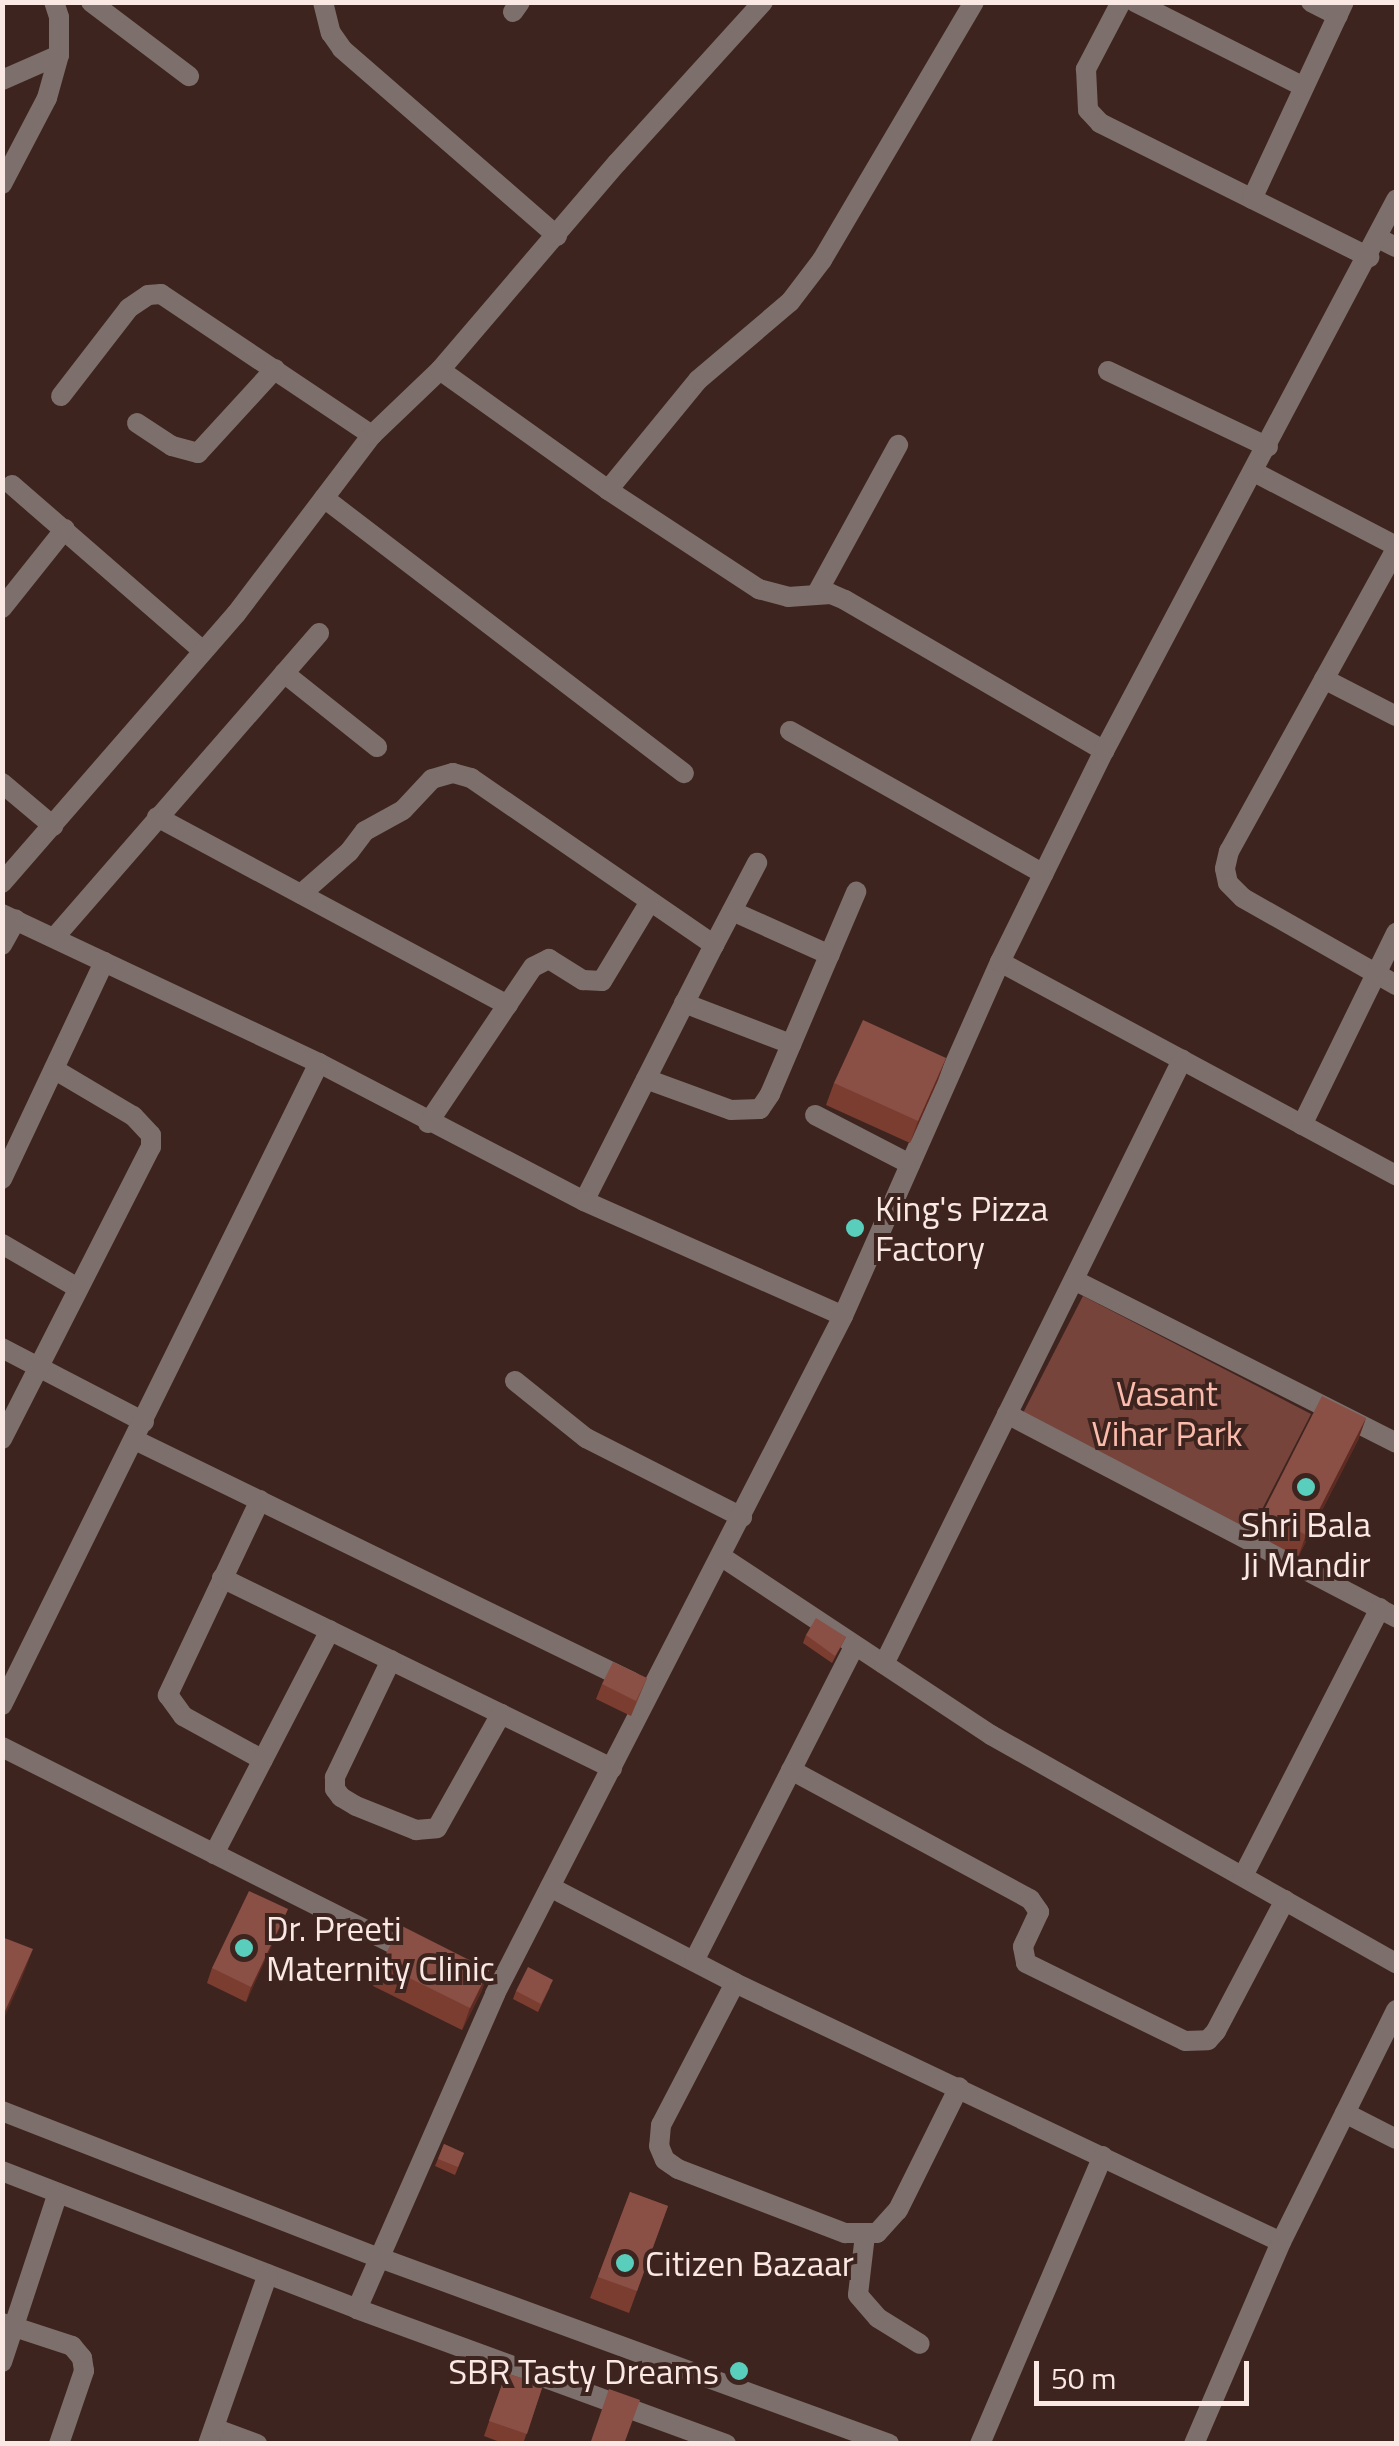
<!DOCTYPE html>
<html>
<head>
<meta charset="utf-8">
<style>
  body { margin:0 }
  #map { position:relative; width:1399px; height:2446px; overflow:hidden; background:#3e241f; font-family:"Titillium Web",sans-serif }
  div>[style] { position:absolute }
  .green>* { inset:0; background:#77443b }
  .minor>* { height:20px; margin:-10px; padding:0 10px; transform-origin:10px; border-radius:10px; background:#7d6f6c }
  .wall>* { inset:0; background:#7c3d31 }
  .shaded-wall>* { inset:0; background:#5e2b22 }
  .building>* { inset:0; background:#8a4f45 }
  .dots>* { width:28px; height:28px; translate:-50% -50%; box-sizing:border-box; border:5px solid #3e241f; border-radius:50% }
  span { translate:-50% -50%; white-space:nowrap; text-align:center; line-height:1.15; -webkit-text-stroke:8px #3e241f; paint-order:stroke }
  .poi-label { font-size:35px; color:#fae8e4 }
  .left { translate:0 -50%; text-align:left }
  .right { translate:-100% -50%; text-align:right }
  .park-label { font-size:35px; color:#fbbcae }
  .frame { position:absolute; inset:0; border:5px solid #fae8e4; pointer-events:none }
  .scale { position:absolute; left:1034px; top:2361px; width:215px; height:45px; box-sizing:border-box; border:5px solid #fae8e4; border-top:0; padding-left:12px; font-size:30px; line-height:35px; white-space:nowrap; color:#fae8e4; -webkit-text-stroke:8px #3e241f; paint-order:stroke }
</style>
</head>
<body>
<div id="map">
  <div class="green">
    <i style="clip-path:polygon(1083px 1296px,1311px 1414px,1251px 1531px,1023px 1413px)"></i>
  </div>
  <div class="minor">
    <i style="left:91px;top:2px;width:123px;rotate:37.1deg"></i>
    <i style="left:323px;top:2px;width:32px;rotate:76deg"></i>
    <i style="left:331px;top:33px;width:19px;rotate:55deg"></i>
    <i style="left:342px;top:49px;width:285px;rotate:41deg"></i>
    <i style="left:1121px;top:2px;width:76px;rotate:117.6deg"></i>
    <i style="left:1086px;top:69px;width:41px;rotate:87.2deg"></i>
    <i style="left:1088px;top:110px;width:18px;rotate:47deg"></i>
    <i style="left:1100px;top:123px;width:301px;rotate:26.5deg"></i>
    <i style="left:1135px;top:2px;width:189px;rotate:26.7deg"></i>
    <i style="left:1311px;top:2px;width:30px;rotate:27deg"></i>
    <i style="left:513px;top:12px;width:12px;rotate:-55deg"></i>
    <i style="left:2px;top:80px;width:62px;rotate:-23.7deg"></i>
    <i style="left:2px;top:184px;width:97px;rotate:-62.4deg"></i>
    <i style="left:47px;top:98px;width:45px;rotate:-74.4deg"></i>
    <i style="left:59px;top:55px;width:38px;rotate:-90deg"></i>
    <i style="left:59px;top:17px;width:16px;rotate:-108deg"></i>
    <i style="left:1252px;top:199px;width:217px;rotate:-65deg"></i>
    <i style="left:1378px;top:238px;width:20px;rotate:27deg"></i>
    <i style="left:440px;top:370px;width:206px;rotate:35.5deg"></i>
    <i style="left:608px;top:490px;width:181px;rotate:33.3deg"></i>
    <i style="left:759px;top:589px;width:30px;rotate:15deg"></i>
    <i style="left:788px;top:597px;width:43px;rotate:-4deg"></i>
    <i style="left:831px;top:594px;width:15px;rotate:23deg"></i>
    <i style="left:845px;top:600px;width:300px;rotate:30.2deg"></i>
    <i style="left:1108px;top:371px;width:177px;rotate:25.4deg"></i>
    <i style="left:61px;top:396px;width:111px;rotate:-52.3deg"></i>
    <i style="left:129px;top:308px;width:23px;rotate:-34deg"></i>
    <i style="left:148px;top:295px;width:13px;rotate:-4deg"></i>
    <i style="left:161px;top:294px;width:254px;rotate:33.8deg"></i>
    <i style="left:137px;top:423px;width:42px;rotate:33.3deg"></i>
    <i style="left:172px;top:446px;width:27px;rotate:15deg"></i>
    <i style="left:198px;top:453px;width:114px;rotate:-47.5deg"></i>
    <i style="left:1254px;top:472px;width:160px;rotate:27.5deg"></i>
    <i style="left:12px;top:485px;width:253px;rotate:41deg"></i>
    <i style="left:608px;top:490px;width:142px;rotate:-50.7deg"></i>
    <i style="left:698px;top:380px;width:121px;rotate:-40.3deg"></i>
    <i style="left:790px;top:302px;width:53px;rotate:-52.7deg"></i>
    <i style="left:822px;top:260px;width:299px;rotate:-59.5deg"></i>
    <i style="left:324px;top:498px;width:453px;rotate:37.4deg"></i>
    <i style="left:1396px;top:549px;width:345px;rotate:118.9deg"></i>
    <i style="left:1229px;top:851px;width:18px;rotate:103deg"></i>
    <i style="left:1225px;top:869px;width:14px;rotate:78deg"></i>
    <i style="left:1228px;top:883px;width:21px;rotate:45deg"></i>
    <i style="left:1243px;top:898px;width:176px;rotate:29.6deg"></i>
    <i style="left:817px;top:593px;width:169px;rotate:-61.3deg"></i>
    <i style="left:2px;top:608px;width:101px;rotate:-51.4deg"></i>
    <i style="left:284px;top:673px;width:119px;rotate:38.5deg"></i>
    <i style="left:1324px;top:679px;width:81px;rotate:27.2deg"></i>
    <i style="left:790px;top:731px;width:291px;rotate:29.4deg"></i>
    <i style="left:2px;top:783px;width:67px;rotate:40.1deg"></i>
    <i style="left:157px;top:817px;width:398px;rotate:28.2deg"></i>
    <i style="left:2px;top:883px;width:357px;rotate:-49deg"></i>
    <i style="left:236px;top:614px;width:225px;rotate:-52.8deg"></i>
    <i style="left:372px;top:435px;width:94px;rotate:-43.7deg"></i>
    <i style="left:440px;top:370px;width:272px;rotate:-49.5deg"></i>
    <i style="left:617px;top:163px;width:217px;rotate:-47.8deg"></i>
    <i style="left:301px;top:894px;width:64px;rotate:-41.2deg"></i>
    <i style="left:349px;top:852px;width:26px;rotate:-53deg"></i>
    <i style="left:365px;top:831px;width:43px;rotate:-28.9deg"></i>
    <i style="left:403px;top:810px;width:42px;rotate:-46.9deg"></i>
    <i style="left:432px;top:779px;width:22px;rotate:-16deg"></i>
    <i style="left:453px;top:773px;width:19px;rotate:16deg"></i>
    <i style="left:471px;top:778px;width:295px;rotate:34.5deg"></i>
    <i style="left:714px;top:945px;width:287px;rotate:116.9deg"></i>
    <i style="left:732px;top:911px;width:107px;rotate:24.2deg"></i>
    <i style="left:2px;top:914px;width:350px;rotate:25.2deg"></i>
    <i style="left:319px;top:1063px;width:299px;rotate:27.5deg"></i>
    <i style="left:584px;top:1201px;width:283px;rotate:23.9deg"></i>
    <i style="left:54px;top:938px;width:404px;rotate:-49deg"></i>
    <i style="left:2px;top:945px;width:29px;rotate:-61deg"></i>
    <i style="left:714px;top:945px;width:93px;rotate:-62.3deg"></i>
    <i style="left:1000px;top:962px;width:450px;rotate:28.3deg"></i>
    <i style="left:684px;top:1003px;width:115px;rotate:21deg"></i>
    <i style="left:646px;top:1079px;width:90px;rotate:20deg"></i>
    <i style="left:731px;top:1110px;width:29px;rotate:-2deg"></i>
    <i style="left:760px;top:1109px;width:18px;rotate:-56deg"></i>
    <i style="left:770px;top:1094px;width:220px;rotate:-66.9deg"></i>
    <i style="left:815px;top:1115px;width:107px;rotate:27.3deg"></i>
    <i style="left:428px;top:1123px;width:188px;rotate:-56.1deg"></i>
    <i style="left:533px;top:967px;width:18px;rotate:-27deg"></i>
    <i style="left:549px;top:959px;width:40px;rotate:32deg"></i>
    <i style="left:583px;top:980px;width:19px;rotate:3deg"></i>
    <i style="left:602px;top:981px;width:91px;rotate:-58.9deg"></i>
    <i style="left:1302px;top:1125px;width:214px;rotate:-63.9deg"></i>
    <i style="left:2px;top:1179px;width:240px;rotate:-64.8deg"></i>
    <i style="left:2px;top:1244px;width:88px;rotate:30.1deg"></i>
    <i style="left:1074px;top:1280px;width:361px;rotate:26.8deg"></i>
    <i style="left:2px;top:1348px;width:160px;rotate:27.5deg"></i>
    <i style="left:515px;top:1381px;width:91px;rotate:38.8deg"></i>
    <i style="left:586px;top:1438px;width:175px;rotate:26.9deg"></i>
    <i style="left:1007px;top:1414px;width:439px;rotate:27.6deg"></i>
    <i style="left:2px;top:1439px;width:328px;rotate:-63deg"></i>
    <i style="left:151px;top:1147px;width:12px;rotate:-90deg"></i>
    <i style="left:151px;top:1135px;width:26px;rotate:-133deg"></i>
    <i style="left:133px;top:1116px;width:92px;rotate:-149.3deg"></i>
    <i style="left:135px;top:1440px;width:553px;rotate:25.96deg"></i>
    <i style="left:260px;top:1500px;width:216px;rotate:115.3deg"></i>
    <i style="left:168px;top:1695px;width:26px;rotate:54deg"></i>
    <i style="left:183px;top:1716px;width:91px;rotate:28.8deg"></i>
    <i style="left:722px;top:1557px;width:323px;rotate:33.5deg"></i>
    <i style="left:991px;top:1735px;width:465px;rotate:29.4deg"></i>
    <i style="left:222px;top:1578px;width:434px;rotate:26deg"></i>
    <i style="left:391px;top:1660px;width:130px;rotate:115.6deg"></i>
    <i style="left:335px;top:1777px;width:12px;rotate:90deg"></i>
    <i style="left:335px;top:1789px;width:10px;rotate:53deg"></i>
    <i style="left:341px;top:1797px;width:17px;rotate:31deg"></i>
    <i style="left:356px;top:1806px;width:65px;rotate:21.8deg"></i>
    <i style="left:416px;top:1830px;width:21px;rotate:-5deg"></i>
    <i style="left:437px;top:1828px;width:131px;rotate:-60.7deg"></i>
    <i style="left:884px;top:1664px;width:674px;rotate:-63.74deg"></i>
    <i style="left:2px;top:1705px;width:716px;rotate:-63.72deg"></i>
    <i style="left:2px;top:1747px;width:463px;rotate:26.7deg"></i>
    <i style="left:791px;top:1770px;width:272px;rotate:28.4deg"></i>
    <i style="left:1030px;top:1899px;width:16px;rotate:55deg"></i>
    <i style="left:1039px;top:1912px;width:38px;rotate:115deg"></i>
    <i style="left:1023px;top:1947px;width:16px;rotate:79deg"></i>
    <i style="left:1026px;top:1963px;width:177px;rotate:26.1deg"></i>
    <i style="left:1185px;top:2041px;width:23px;rotate:-2deg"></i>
    <i style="left:1208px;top:2040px;width:12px;rotate:-48deg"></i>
    <i style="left:1216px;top:2031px;width:148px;rotate:-62.2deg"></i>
    <i style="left:214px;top:1854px;width:252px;rotate:-62.6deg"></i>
    <i style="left:1243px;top:1876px;width:301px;rotate:-62.9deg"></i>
    <i style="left:550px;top:1887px;width:208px;rotate:27.4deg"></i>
    <i style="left:735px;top:1983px;width:604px;rotate:25.38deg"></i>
    <i style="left:695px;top:1959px;width:352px;rotate:-63deg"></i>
    <i style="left:735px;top:1983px;width:160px;rotate:117.5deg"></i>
    <i style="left:661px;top:2125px;width:21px;rotate:95deg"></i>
    <i style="left:659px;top:2146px;width:15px;rotate:67deg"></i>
    <i style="left:665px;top:2160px;width:16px;rotate:35deg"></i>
    <i style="left:678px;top:2169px;width:179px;rotate:21deg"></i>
    <i style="left:845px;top:2233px;width:32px"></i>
    <i style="left:877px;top:2233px;width:31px;rotate:-48deg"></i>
    <i style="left:898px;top:2210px;width:137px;rotate:-63.6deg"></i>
    <i style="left:2px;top:2111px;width:406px;rotate:21.3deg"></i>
    <i style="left:380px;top:2258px;width:542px;rotate:20.07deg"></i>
    <i style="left:1345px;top:2113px;width:57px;rotate:27deg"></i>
    <i style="left:2px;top:2171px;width:381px;rotate:21.2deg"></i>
    <i style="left:357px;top:2309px;width:393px;rotate:20.1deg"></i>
    <i style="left:865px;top:2235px;width:60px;rotate:96.7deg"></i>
    <i style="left:858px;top:2295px;width:30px;rotate:49deg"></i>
    <i style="left:878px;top:2318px;width:49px;rotate:31.8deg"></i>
    <i style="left:357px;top:2309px;width:344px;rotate:-66.3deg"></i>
    <i style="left:495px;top:1994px;width:762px;rotate:-62.83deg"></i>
    <i style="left:843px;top:1316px;width:387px;rotate:-66.1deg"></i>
    <i style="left:1000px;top:962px;width:235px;rotate:-63.8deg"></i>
    <i style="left:1104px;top:751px;width:624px;rotate:-62.08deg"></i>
    <i style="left:2px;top:2323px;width:74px;rotate:18.2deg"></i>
    <i style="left:72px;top:2346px;width:16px;rotate:50deg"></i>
    <i style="left:82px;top:2358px;width:13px;rotate:81deg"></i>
    <i style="left:84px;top:2371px;width:77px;rotate:108.9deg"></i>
    <i style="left:2px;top:2362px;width:178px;rotate:-71.7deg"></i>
    <i style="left:214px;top:2428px;width:46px;rotate:20.4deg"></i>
    <i style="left:208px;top:2444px;width:180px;rotate:-70.6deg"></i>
    <i style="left:980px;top:2444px;width:313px;rotate:-66.9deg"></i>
    <i style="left:1194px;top:2444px;width:220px;rotate:-66.7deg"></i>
    <i style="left:1281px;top:2242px;width:259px;rotate:-63.6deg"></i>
  </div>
  <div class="wall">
    <i style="clip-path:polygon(946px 1058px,938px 1080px,910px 1143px,826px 1105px,834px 1083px)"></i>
    <i style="clip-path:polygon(1366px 1418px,1358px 1440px,1298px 1557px,1255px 1534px,1263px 1512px)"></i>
    <i style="clip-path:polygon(806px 1635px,846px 1637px,832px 1663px,803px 1643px)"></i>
    <i style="clip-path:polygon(647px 1678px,631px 1716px,596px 1699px,602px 1684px)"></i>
    <i style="clip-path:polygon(288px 1909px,246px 2002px,207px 1983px,212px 1968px)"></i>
    <i style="clip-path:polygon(381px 1964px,489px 1970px,481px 1992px,462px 2030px,373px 1986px)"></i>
    <i style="clip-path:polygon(550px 1987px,538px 2012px,513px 1999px,516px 1991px)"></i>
    <i style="clip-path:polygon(444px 2144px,464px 2153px,455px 2175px,435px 2166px)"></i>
    <i style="clip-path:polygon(630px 2192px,668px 2206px,629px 2313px,590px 2298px)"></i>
    <i style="clip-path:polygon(506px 2373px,543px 2385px,523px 2444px,505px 2444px,484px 2436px)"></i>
  </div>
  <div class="shaded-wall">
    <i style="clip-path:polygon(946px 1058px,938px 1080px,910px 1143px,918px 1121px)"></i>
    <i style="clip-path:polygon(1366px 1418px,1358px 1440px,1298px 1557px,1306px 1535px)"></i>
    <i style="clip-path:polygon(288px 1909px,282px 1924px,246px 2002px,251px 1987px)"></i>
    <i style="clip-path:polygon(33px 1949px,22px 1978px,2px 2023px,2px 2018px)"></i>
    <i style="clip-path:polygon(489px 1970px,481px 1992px,462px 2030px,470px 2008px)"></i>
  </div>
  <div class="building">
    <i style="clip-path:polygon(863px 1020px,946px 1058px,918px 1121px,834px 1083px)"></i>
    <i style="clip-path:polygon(1322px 1396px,1366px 1418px,1306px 1535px,1263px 1512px)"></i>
    <i style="clip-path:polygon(816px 1618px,846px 1637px,835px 1656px,806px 1635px)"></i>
    <i style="clip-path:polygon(613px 1662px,647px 1678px,636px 1701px,602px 1684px)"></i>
    <i style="clip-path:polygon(249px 1891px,288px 1909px,251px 1987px,212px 1968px)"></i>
    <i style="clip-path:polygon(400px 1925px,489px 1970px,470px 2008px,381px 1964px)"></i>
    <i style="clip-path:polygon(2px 1937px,33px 1949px,2px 2018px)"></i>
    <i style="clip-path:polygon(528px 1967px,553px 1980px,541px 2004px,516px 1991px)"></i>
    <i style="clip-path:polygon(444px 2144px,464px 2153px,458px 2167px,438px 2159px)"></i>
    <i style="clip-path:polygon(630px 2192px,668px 2206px,637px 2291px,598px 2277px)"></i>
    <i style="clip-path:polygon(506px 2373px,543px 2385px,527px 2434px,489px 2421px)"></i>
    <i style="clip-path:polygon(609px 2389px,640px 2400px,624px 2444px,590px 2444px)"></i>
  </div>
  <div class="dots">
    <i style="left:855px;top:1228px;background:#5acebc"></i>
    <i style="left:1306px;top:1487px;background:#5acebc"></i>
    <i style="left:244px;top:1948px;background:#5acebc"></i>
    <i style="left:625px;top:2263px;background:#5acebc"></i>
    <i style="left:739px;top:2371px;background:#5acebc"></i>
  </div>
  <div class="poi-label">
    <span class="left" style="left:875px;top:1228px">King's Pizza<br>Factory</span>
    <span style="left:1306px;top:1544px">Shri Bala<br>Ji Mandir</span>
    <span class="left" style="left:266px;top:1948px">Dr. Preeti<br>Maternity Clinic</span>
    <span class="left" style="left:645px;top:2263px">Citizen Bazaar</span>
    <span class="right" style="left:719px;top:2371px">SBR Tasty Dreams</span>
  </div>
  <div class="park-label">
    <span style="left:1167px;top:1413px">Vasant<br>Vihar Park</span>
  </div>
  <div class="frame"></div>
  <div class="scale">50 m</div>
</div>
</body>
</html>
